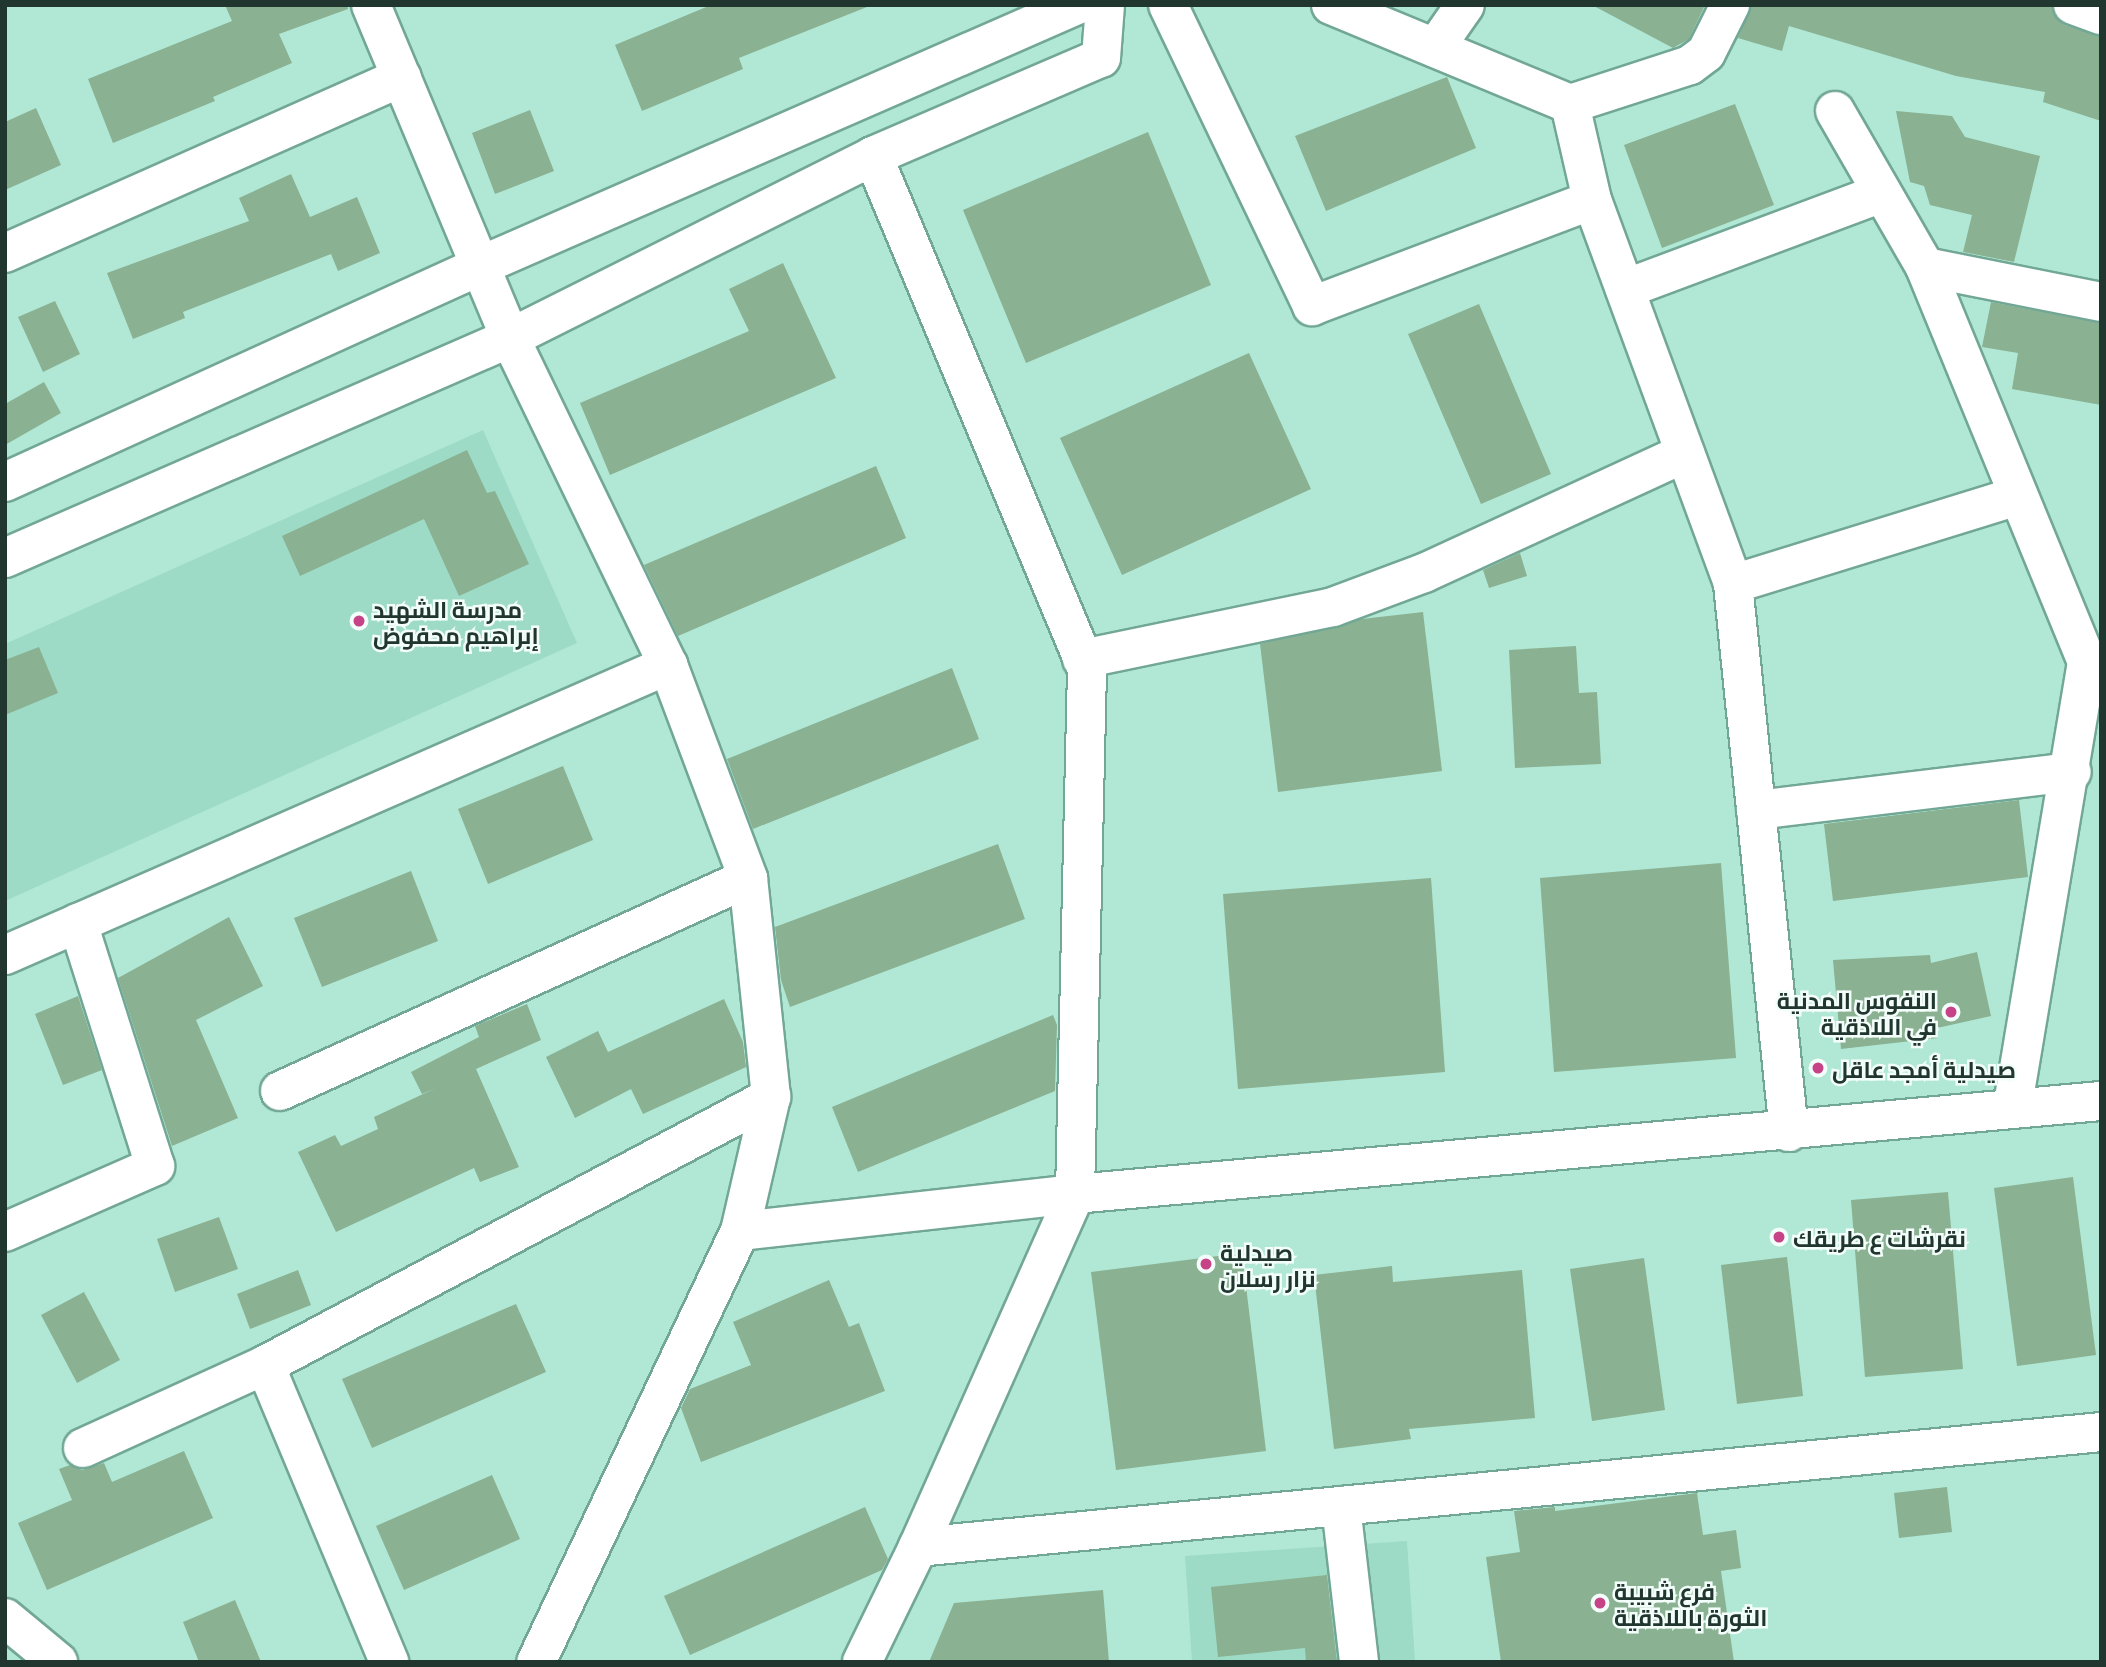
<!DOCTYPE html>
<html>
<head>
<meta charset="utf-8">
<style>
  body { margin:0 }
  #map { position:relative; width:2106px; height:1667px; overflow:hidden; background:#b1e8d5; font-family:Literata,Cairo,serif }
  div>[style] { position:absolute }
  .built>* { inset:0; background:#9ddbc7 }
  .building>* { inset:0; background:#89b192 }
  .roads { filter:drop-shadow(2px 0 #72a795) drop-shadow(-2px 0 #72a795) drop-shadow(0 2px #72a795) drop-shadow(0 -2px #72a795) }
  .street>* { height:38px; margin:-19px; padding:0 19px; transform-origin:19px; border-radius:19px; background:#fff }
  .secondary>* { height:38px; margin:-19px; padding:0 19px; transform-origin:19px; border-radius:19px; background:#fff }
  .dots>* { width:19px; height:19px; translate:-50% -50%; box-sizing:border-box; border:4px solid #f3fefa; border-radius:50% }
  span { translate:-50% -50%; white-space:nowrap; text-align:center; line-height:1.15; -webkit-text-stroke:5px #f3fefa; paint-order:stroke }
  .poi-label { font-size:23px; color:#20362f; font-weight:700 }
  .left { translate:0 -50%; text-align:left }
  .right { translate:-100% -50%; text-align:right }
  .frame { position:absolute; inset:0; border:7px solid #20362f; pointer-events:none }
</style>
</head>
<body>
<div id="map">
  <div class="built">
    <i style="clip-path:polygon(483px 430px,577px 643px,5px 901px,5px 644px)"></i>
    <i style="clip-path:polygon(1407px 1541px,1415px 1662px,1192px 1662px,1185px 1556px)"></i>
  </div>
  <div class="building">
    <i style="clip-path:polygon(225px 5px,347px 5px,348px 9px,279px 34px,292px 63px,213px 97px,215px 101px,113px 143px,88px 79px,232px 21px)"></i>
    <i style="clip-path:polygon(711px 5px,866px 5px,867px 7px,739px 58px,743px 69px,642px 111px,615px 45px)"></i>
    <i style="clip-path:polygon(1592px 5px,1705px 5px,1689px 39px,1673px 48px)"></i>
    <i style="clip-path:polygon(1752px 5px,2052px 7px,2065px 25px,2101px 36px,2101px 121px,2043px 102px,2045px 92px,1956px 76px,1789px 26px,1782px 51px,1738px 38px)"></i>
    <i style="clip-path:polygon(1447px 77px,1476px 148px,1326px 211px,1295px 136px)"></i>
    <i style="clip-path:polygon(1735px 104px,1774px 205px,1662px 248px,1624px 145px)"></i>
    <i style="clip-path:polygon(36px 108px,61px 165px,5px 190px,5px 122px)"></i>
    <i style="clip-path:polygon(530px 110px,554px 171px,495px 194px,472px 133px)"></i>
    <i style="clip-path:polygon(1896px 111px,1952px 116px,1965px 137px,2040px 156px,2014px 262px,1963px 252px,1972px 215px,1930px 205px,1924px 186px,1910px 182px)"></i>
    <i style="clip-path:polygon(1148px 132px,1211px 285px,1026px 363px,963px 210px)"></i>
    <i style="clip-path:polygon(291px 174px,310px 217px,357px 197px,380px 253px,338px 271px,331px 254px,183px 312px,185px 318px,133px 339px,107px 273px,249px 221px,239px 198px)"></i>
    <i style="clip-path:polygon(783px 263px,836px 378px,610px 475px,580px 403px,749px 331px,729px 289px)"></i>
    <i style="clip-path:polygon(55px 301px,80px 354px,43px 372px,18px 317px)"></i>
    <i style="clip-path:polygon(1991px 302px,2101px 323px,2101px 405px,2012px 389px,2018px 353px,1982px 347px)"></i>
    <i style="clip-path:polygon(1479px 304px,1551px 474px,1481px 504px,1408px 334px)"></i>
    <i style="clip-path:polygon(1249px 353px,1311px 489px,1122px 575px,1060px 438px)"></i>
    <i style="clip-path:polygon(44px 382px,61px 413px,5px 445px,5px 404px)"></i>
    <i style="clip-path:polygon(467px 450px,487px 493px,495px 491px,529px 564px,459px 596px,424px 519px,300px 576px,282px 536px)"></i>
    <i style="clip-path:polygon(876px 466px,906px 538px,678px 636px,644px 565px)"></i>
    <i style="clip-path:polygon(1520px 553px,1527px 576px,1489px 588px,1483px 570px)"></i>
    <i style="clip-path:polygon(1423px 612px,1442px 771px,1278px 792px,1260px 644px,1362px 619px)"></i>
    <i style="clip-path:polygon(1576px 646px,1579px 693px,1597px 692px,1601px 764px,1515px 768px,1509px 650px)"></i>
    <i style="clip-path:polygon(39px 647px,58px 693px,5px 715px,5px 660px)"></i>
    <i style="clip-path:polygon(952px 668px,979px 739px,753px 829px,727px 759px)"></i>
    <i style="clip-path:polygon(563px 766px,593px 840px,488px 884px,458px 809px)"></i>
    <i style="clip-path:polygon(2019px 800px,2028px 877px,1833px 901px,1824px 824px)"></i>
    <i style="clip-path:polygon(998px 844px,1025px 919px,790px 1007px,781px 980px,775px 927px)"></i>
    <i style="clip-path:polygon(1721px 863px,1736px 1058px,1554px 1072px,1540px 878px)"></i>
    <i style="clip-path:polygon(411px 871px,438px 941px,322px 987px,294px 918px)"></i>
    <i style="clip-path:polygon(1431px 878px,1445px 1072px,1238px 1089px,1223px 894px)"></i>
    <i style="clip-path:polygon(229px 917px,263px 986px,196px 1020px,238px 1118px,172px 1146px,118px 978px)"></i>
    <i style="clip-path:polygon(1977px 952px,1991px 1016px,1937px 1028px,1938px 1038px,1841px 1049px,1833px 960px,1930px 955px,1931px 963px)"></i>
    <i style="clip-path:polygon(78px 996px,102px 1070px,63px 1085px,35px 1014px)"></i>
    <i style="clip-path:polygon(724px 999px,743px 1042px,746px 1067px,643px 1114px,631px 1089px,575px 1118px,546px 1057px,598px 1031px,608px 1052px)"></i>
    <i style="clip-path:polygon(527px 1004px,541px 1040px,476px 1069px,519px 1167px,480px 1182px,474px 1168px,336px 1232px,298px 1152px,335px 1135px,341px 1146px,378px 1129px,374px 1117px,436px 1088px,422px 1094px,411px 1072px,479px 1037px,475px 1026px)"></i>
    <i style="clip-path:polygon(1053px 1015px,1057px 1025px,1055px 1091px,858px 1172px,832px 1107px)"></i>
    <i style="clip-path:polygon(2073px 1177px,2096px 1355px,2017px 1366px,1994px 1188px)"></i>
    <i style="clip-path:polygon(1948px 1192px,1963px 1369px,1865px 1377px,1851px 1200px)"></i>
    <i style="clip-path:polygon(219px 1217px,238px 1269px,175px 1292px,157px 1239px)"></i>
    <i style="clip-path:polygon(1242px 1253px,1266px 1451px,1116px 1470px,1091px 1272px)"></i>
    <i style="clip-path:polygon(1787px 1257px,1803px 1396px,1737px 1404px,1721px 1265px)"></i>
    <i style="clip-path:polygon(1644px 1258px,1665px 1410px,1592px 1421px,1570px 1269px)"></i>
    <i style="clip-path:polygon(1392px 1266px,1393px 1282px,1522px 1270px,1535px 1418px,1409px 1429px,1411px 1439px,1334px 1449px,1314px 1275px)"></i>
    <i style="clip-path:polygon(298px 1270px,311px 1305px,250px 1329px,237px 1294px)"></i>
    <i style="clip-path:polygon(829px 1280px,849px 1327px,859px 1323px,885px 1391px,701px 1462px,681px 1408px,690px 1389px,751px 1365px,733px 1322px)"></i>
    <i style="clip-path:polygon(84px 1292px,120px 1360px,77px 1383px,41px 1315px)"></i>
    <i style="clip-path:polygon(516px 1304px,546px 1372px,372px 1448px,342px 1379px)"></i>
    <i style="clip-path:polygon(184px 1451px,213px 1518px,47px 1590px,18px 1523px,72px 1500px,59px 1469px,70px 1465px,82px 1470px,104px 1463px,112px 1482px)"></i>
    <i style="clip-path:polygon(492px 1475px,520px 1539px,404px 1590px,376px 1526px)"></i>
    <i style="clip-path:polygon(1947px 1487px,1952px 1532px,1899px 1538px,1894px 1493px)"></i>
    <i style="clip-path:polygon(1697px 1493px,1703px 1535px,1736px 1530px,1741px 1568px,1721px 1571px,1734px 1662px,1501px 1662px,1486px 1557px,1520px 1552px,1514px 1511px,1555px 1507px,1555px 1511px)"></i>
    <i style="clip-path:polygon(865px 1507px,888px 1559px,882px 1570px,690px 1655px,664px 1596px)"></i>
    <i style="clip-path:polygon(1327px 1575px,1337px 1662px,1306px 1662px,1305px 1648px,1218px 1657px,1211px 1587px)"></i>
    <i style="clip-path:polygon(1103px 1590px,1109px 1662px,929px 1662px,954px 1603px)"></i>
    <i style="clip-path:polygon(235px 1600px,261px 1662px,199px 1662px,183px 1622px)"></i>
  </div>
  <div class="roads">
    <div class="street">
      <i style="left:371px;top:5px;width:361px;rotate:67.3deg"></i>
      <i style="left:510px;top:338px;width:363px;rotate:64.2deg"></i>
      <i style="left:668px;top:665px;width:228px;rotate:69.4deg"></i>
      <i style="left:748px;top:878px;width:220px;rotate:84deg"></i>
      <i style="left:771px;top:1097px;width:138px;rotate:103deg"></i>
      <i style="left:740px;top:1231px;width:477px;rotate:115.3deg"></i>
      <i style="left:1168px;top:5px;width:334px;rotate:64.4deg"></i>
      <i style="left:1312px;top:306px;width:299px;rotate:-20.7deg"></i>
      <i style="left:1331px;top:5px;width:259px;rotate:22.5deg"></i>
      <i style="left:1570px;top:104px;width:126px;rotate:-18deg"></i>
      <i style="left:1690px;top:65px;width:20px;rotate:-37deg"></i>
      <i style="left:1706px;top:53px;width:54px;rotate:-63.4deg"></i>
      <i style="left:2073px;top:5px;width:30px;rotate:20deg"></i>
      <i style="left:1435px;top:48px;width:52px;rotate:-55.1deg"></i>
      <i style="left:1570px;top:104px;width:98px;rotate:77.1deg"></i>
      <i style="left:1592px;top:200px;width:409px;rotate:69.8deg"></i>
      <i style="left:1733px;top:584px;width:551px;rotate:84.17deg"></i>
      <i style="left:1835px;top:111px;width:180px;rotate:60deg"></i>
      <i style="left:1925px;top:267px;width:427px;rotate:67.7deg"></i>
      <i style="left:2087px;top:662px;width:450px;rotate:99.5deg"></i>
      <i style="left:5px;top:253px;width:434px;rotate:-23.9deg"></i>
      <i style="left:1925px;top:267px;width:179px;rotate:11.2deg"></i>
      <i style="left:1625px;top:289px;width:274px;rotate:-20.5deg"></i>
      <i style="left:1733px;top:584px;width:297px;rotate:-17.2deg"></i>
      <i style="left:1082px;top:659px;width:256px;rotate:-11.7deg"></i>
      <i style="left:1333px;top:607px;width:97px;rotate:-20.5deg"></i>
      <i style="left:1424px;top:573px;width:287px;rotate:-24.7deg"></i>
      <i style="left:1756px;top:810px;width:318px;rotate:-6.9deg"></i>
      <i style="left:5px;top:955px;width:724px;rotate:-23.62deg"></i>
      <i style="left:280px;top:1091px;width:514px;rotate:-24.47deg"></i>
      <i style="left:740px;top:1231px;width:337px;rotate:-6.3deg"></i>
      <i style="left:1075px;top:1194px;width:1030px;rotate:-5.18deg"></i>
      <i style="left:5px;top:1232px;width:164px;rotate:-23.7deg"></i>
      <i style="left:155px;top:1166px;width:255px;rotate:-107.6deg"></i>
      <i style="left:265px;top:1365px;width:322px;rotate:67.3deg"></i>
      <i style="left:83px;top:1448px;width:200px;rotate:-24.5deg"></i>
      <i style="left:265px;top:1365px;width:573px;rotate:-27.91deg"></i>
      <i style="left:1341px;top:1506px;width:157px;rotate:83.4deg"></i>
      <i style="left:918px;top:1547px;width:1189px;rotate:-5.55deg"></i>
      <i style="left:5px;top:1618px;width:69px;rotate:39.7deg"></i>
      <i style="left:862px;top:1662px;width:128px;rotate:-64deg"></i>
      <i style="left:918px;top:1547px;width:386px;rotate:-66deg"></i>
      <i style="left:1075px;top:1194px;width:525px;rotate:-88.69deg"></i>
      <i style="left:1087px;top:669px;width:556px;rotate:-112.64deg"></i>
    </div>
    <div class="secondary">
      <i style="left:5px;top:482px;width:524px;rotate:-24.46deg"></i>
      <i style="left:482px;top:265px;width:649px;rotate:-23.6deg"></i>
      <i style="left:5px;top:558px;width:551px;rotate:-23.54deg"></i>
      <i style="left:510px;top:338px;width:406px;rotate:-26.6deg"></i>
      <i style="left:873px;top:156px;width:248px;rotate:-23.3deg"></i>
      <i style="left:1101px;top:58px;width:53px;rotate:-85.7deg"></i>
    </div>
  </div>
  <div class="dots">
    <i style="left:359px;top:621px;background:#c64388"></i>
    <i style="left:1951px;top:1012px;background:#c64388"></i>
    <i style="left:1818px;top:1068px;background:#c64388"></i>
    <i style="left:1779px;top:1237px;background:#c64388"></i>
    <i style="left:1206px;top:1264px;background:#c64388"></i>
    <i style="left:1600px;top:1603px;background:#c64388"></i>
  </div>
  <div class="poi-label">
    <span class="left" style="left:373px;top:621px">مدرسة الشهيد<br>إبراهيم محفوض</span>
    <span class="right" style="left:1937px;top:1012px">النفوس المدنية<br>في اللاذقية</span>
    <span class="left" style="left:1832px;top:1068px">صيدلية أمجد عاقل</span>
    <span class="left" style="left:1793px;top:1237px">نقرشات ع طريقك</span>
    <span class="left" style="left:1220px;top:1264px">صيدلية<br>نزار رسلان</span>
    <span class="left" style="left:1614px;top:1603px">فرع شبيبة<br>الثورة باللاذقية</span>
  </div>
  <div class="frame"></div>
</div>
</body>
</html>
